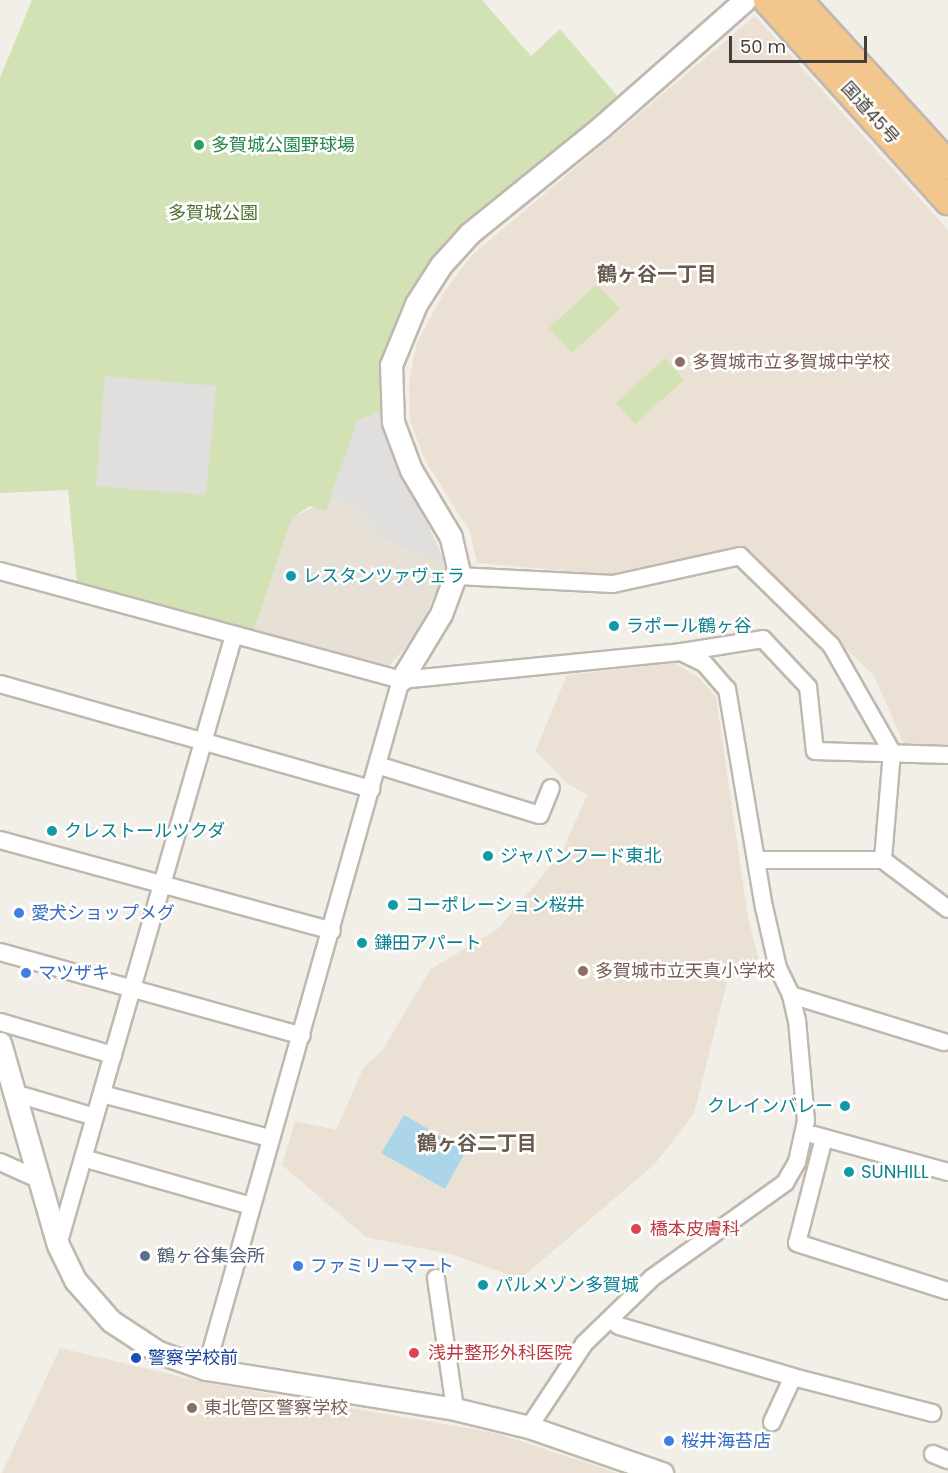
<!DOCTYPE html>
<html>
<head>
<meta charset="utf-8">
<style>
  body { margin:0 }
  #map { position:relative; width:948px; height:1473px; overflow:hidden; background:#f2eee8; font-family:Poppins,"Noto Sans JP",sans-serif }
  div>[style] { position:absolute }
  .residential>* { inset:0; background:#e6e0d7 }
  .education>* { inset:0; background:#eae1d4 }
  .green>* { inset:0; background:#d3e2b5 }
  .parking>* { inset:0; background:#e1dfdd }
  .water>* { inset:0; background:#abd6e9 }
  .roads { filter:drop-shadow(2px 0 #c0b8af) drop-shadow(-2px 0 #c0b8af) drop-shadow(0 2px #c0b8af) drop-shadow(0 -2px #c0b8af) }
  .minor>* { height:16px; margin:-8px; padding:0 8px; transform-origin:8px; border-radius:8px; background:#fff }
  .tertiary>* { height:21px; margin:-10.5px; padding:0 10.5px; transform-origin:10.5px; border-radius:10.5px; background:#fff }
  .trunk>* { height:27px; margin:-13.5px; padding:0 13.5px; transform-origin:13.5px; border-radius:13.5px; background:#f2c68c }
  .dots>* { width:16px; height:16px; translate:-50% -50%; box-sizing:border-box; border:3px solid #fff; border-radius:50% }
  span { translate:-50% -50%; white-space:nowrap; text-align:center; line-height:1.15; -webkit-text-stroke:5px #fff; paint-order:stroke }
  .street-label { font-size:18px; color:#453e38 }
  .leisure-label { font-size:18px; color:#27864d }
  .left { translate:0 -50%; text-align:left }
  .park-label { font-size:18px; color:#507131 }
  .education-label { font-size:18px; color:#785e54 }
  .culture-label { font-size:18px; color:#0d838f }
  .right { translate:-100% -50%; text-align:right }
  .shop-label { font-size:18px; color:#366cbe }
  .health-label { font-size:18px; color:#be3a42 }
  .service-label { font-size:18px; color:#4e5e75 }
  .transit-label { font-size:18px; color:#164399 }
  .neighbourhood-label { font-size:20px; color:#675b50; font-weight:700 }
  .scale { position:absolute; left:729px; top:36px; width:138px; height:27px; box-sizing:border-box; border:3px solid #453e38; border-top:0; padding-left:8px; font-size:18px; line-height:21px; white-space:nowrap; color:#453e38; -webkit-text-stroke:4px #fff; paint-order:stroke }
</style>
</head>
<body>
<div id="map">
  <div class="residential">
    <i style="clip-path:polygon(330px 499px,356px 507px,381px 537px,447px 567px,416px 636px,388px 667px,253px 633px,292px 518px)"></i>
  </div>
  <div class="education">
    <i style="clip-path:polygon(755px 16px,948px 230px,948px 747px,904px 744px,874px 676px,745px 549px,623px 576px,477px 563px,470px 532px,426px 462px,410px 421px,409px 381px,417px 343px,443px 294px,471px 256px)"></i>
    <i style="clip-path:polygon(675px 663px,698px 677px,716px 697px,748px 918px,760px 964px,729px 974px,694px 1113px,655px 1164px,520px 1279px,454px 1255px,366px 1237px,282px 1165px,295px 1121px,336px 1130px,364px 1067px,382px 1051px,431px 969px,499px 928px,562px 852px,587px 795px,568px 784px,535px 751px,567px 675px)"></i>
    <i style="clip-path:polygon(60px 1348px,207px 1383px,495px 1433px,617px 1473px,2px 1473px)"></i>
  </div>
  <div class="green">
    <i style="clip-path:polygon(32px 0,482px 0,531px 56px,560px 29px,619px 98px,404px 307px,382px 359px,381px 411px,392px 447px,447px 567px,381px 537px,356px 507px,331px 499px,326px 511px,310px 506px,292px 518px,253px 633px,77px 583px,68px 490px,0 493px,0 78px)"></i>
    <i style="clip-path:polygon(597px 284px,620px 309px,572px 353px,549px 328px)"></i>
    <i style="clip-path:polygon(665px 358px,684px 380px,635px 424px,616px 403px)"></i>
  </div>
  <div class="parking">
    <i style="clip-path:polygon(105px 376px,216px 386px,206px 495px,96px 486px)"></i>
    <i style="clip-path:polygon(381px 411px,392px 447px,447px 567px,381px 537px,356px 507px,330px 499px,357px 421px)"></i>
  </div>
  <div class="water">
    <i style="clip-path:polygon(404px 1115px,466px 1151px,445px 1189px,381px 1153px)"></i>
  </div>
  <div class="roads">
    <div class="minor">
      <i style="left:0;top:571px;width:416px;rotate:15.2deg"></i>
      <i style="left:401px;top:680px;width:281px;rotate:-5.7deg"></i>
      <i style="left:681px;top:652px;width:25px;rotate:26deg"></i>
      <i style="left:704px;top:663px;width:35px;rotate:49deg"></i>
      <i style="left:727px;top:689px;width:221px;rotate:80.4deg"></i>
      <i style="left:764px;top:907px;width:63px;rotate:77.1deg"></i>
      <i style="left:778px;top:968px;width:30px;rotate:64deg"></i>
      <i style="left:791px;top:995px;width:26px;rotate:77deg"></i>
      <i style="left:797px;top:1020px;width:101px;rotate:84.9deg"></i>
      <i style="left:806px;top:1121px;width:42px;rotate:102.4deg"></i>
      <i style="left:797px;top:1162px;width:24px;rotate:120deg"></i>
      <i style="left:785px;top:1183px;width:163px;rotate:144.5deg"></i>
      <i style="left:652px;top:1278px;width:95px;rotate:135.9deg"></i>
      <i style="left:584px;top:1344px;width:100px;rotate:123.5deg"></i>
      <i style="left:458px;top:576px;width:155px;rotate:3deg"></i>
      <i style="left:613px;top:584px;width:130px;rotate:-12.4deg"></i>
      <i style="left:740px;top:556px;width:127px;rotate:44.4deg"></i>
      <i style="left:831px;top:645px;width:123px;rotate:60.3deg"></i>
      <i style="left:892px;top:752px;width:108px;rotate:94.8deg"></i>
      <i style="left:682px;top:652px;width:82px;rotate:-9.1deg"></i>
      <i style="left:763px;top:639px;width:66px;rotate:46.8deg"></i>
      <i style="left:808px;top:687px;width:64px;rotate:83.8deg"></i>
      <i style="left:815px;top:751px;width:133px;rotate:1.7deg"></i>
      <i style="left:0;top:684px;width:386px;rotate:15.8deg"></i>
      <i style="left:377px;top:765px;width:170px;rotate:17.1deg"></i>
      <i style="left:540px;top:815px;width:29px;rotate:-68deg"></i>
      <i style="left:0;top:840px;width:344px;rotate:15.3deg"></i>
      <i style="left:758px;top:860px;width:125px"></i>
      <i style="left:883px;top:860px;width:81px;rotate:37deg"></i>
      <i style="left:0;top:952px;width:313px;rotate:15.5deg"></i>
      <i style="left:791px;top:995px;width:160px;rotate:17.1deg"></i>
      <i style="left:0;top:1022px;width:118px;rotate:16.3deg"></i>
      <i style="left:14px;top:1093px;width:84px;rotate:16.5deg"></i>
      <i style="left:102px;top:1094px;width:174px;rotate:14.7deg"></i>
      <i style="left:814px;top:1135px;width:139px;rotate:15.4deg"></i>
      <i style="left:824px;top:1138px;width:108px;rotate:104.4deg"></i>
      <i style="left:797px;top:1243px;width:158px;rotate:17.6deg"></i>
      <i style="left:83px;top:1158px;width:175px;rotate:15.9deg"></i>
      <i style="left:0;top:1162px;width:42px;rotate:24.1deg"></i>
      <i style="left:58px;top:1245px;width:635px;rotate:-73.91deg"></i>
      <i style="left:436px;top:1278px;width:132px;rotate:81.7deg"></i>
      <i style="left:610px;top:1319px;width:11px;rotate:38deg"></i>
      <i style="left:619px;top:1326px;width:181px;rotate:16.3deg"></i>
      <i style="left:793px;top:1377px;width:50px;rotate:115deg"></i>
      <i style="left:206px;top:1369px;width:716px;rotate:-74.2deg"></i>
      <i style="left:793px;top:1377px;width:144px;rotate:14.5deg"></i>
      <i style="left:933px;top:1454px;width:16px;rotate:22deg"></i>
    </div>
    <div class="tertiary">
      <i style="left:401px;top:680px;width:77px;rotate:-58.8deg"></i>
      <i style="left:441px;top:614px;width:49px;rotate:-69.7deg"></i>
      <i style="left:458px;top:568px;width:32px;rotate:-103deg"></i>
      <i style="left:451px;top:537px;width:78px;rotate:-120.8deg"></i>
      <i style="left:411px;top:470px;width:51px;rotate:-110.6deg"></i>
      <i style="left:393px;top:422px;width:57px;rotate:-92deg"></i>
      <i style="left:391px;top:365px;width:66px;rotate:-67.7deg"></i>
      <i style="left:416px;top:304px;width:46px;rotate:-57.3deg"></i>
      <i style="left:441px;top:265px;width:43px;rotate:-47.8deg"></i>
      <i style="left:470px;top:233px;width:169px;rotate:-39deg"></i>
      <i style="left:601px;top:127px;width:192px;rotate:-41.4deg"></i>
      <i style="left:0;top:1043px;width:210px;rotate:74deg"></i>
      <i style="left:58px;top:1245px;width:39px;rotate:64deg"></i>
      <i style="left:75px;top:1280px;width:55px;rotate:48.7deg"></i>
      <i style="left:111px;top:1321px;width:56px;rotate:33.4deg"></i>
      <i style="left:158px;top:1352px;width:51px;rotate:19.5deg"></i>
      <i style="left:206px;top:1369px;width:252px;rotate:9.1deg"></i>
      <i style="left:455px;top:1409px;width:76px;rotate:13.7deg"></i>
      <i style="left:529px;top:1427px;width:141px;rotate:19.1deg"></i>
    </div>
    <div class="trunk">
      <i style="left:767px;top:0;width:270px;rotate:47.9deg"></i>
      <i style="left:798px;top:0;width:223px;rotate:47.7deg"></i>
    </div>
  </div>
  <div class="dots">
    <i style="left:199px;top:145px;background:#2e9e5b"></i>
    <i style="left:680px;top:362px;background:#8d6e63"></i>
    <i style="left:291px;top:576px;background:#0f9aa8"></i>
    <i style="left:614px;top:626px;background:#0f9aa8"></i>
    <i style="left:52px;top:831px;background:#0f9aa8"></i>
    <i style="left:488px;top:856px;background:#0f9aa8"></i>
    <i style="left:393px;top:905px;background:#0f9aa8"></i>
    <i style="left:19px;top:913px;background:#3f7fe0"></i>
    <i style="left:362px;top:943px;background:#0f9aa8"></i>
    <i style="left:583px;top:971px;background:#8d6e63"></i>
    <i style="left:26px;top:973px;background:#3f7fe0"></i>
    <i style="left:845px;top:1106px;background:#0f9aa8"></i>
    <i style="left:849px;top:1172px;background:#0f9aa8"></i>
    <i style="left:636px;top:1229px;background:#e0444e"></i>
    <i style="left:145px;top:1256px;background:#5c6f8a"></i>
    <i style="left:298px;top:1266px;background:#3f7fe0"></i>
    <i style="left:483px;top:1285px;background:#0f9aa8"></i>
    <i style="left:414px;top:1353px;background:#e0444e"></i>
    <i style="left:136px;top:1358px;background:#1a4fb4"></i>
    <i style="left:192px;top:1408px;background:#8d6e63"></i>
    <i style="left:669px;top:1441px;background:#3f7fe0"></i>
  </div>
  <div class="street-label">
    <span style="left:870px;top:113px;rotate:48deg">国道45号</span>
  </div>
  <div class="leisure-label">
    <span class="left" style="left:211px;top:145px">多賀城公園野球場</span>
  </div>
  <div class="park-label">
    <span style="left:213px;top:213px">多賀城公園</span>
  </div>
  <div class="education-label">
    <span class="left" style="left:692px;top:362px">多賀城市立多賀城中学校</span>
    <span class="left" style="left:595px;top:971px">多賀城市立天真小学校</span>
    <span class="left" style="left:204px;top:1408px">東北管区警察学校</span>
  </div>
  <div class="culture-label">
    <span class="left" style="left:303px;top:576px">レスタンツァヴェラ</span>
    <span class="left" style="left:626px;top:626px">ラポール鶴ヶ谷</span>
    <span class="left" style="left:64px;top:831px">クレストールツクダ</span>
    <span class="left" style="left:500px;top:856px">ジャパンフード東北</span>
    <span class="left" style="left:405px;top:905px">コーポレーション桜井</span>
    <span class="left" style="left:374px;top:943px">鎌田アパート</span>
    <span class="right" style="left:833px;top:1106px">クレインバレー</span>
    <span class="left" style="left:861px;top:1172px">SUNHILL</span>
    <span class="left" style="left:495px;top:1285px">パルメゾン多賀城</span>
  </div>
  <div class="shop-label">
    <span class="left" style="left:31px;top:913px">愛犬ショップメグ</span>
    <span class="left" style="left:38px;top:973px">マツザキ</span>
    <span class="left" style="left:310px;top:1266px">ファミリーマート</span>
    <span class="left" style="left:681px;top:1441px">桜井海苔店</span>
  </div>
  <div class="health-label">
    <span class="left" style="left:650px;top:1229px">橋本皮膚科</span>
    <span class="left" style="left:428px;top:1353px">浅井整形外科医院</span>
  </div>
  <div class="service-label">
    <span class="left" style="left:157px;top:1256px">鶴ヶ谷集会所</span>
  </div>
  <div class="transit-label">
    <span class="left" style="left:148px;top:1358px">警察学校前</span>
  </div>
  <div class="neighbourhood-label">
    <span style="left:657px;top:274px">鶴ヶ谷一丁目</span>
    <span style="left:477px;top:1143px">鶴ヶ谷二丁目</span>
  </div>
  <div class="scale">50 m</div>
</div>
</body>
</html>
